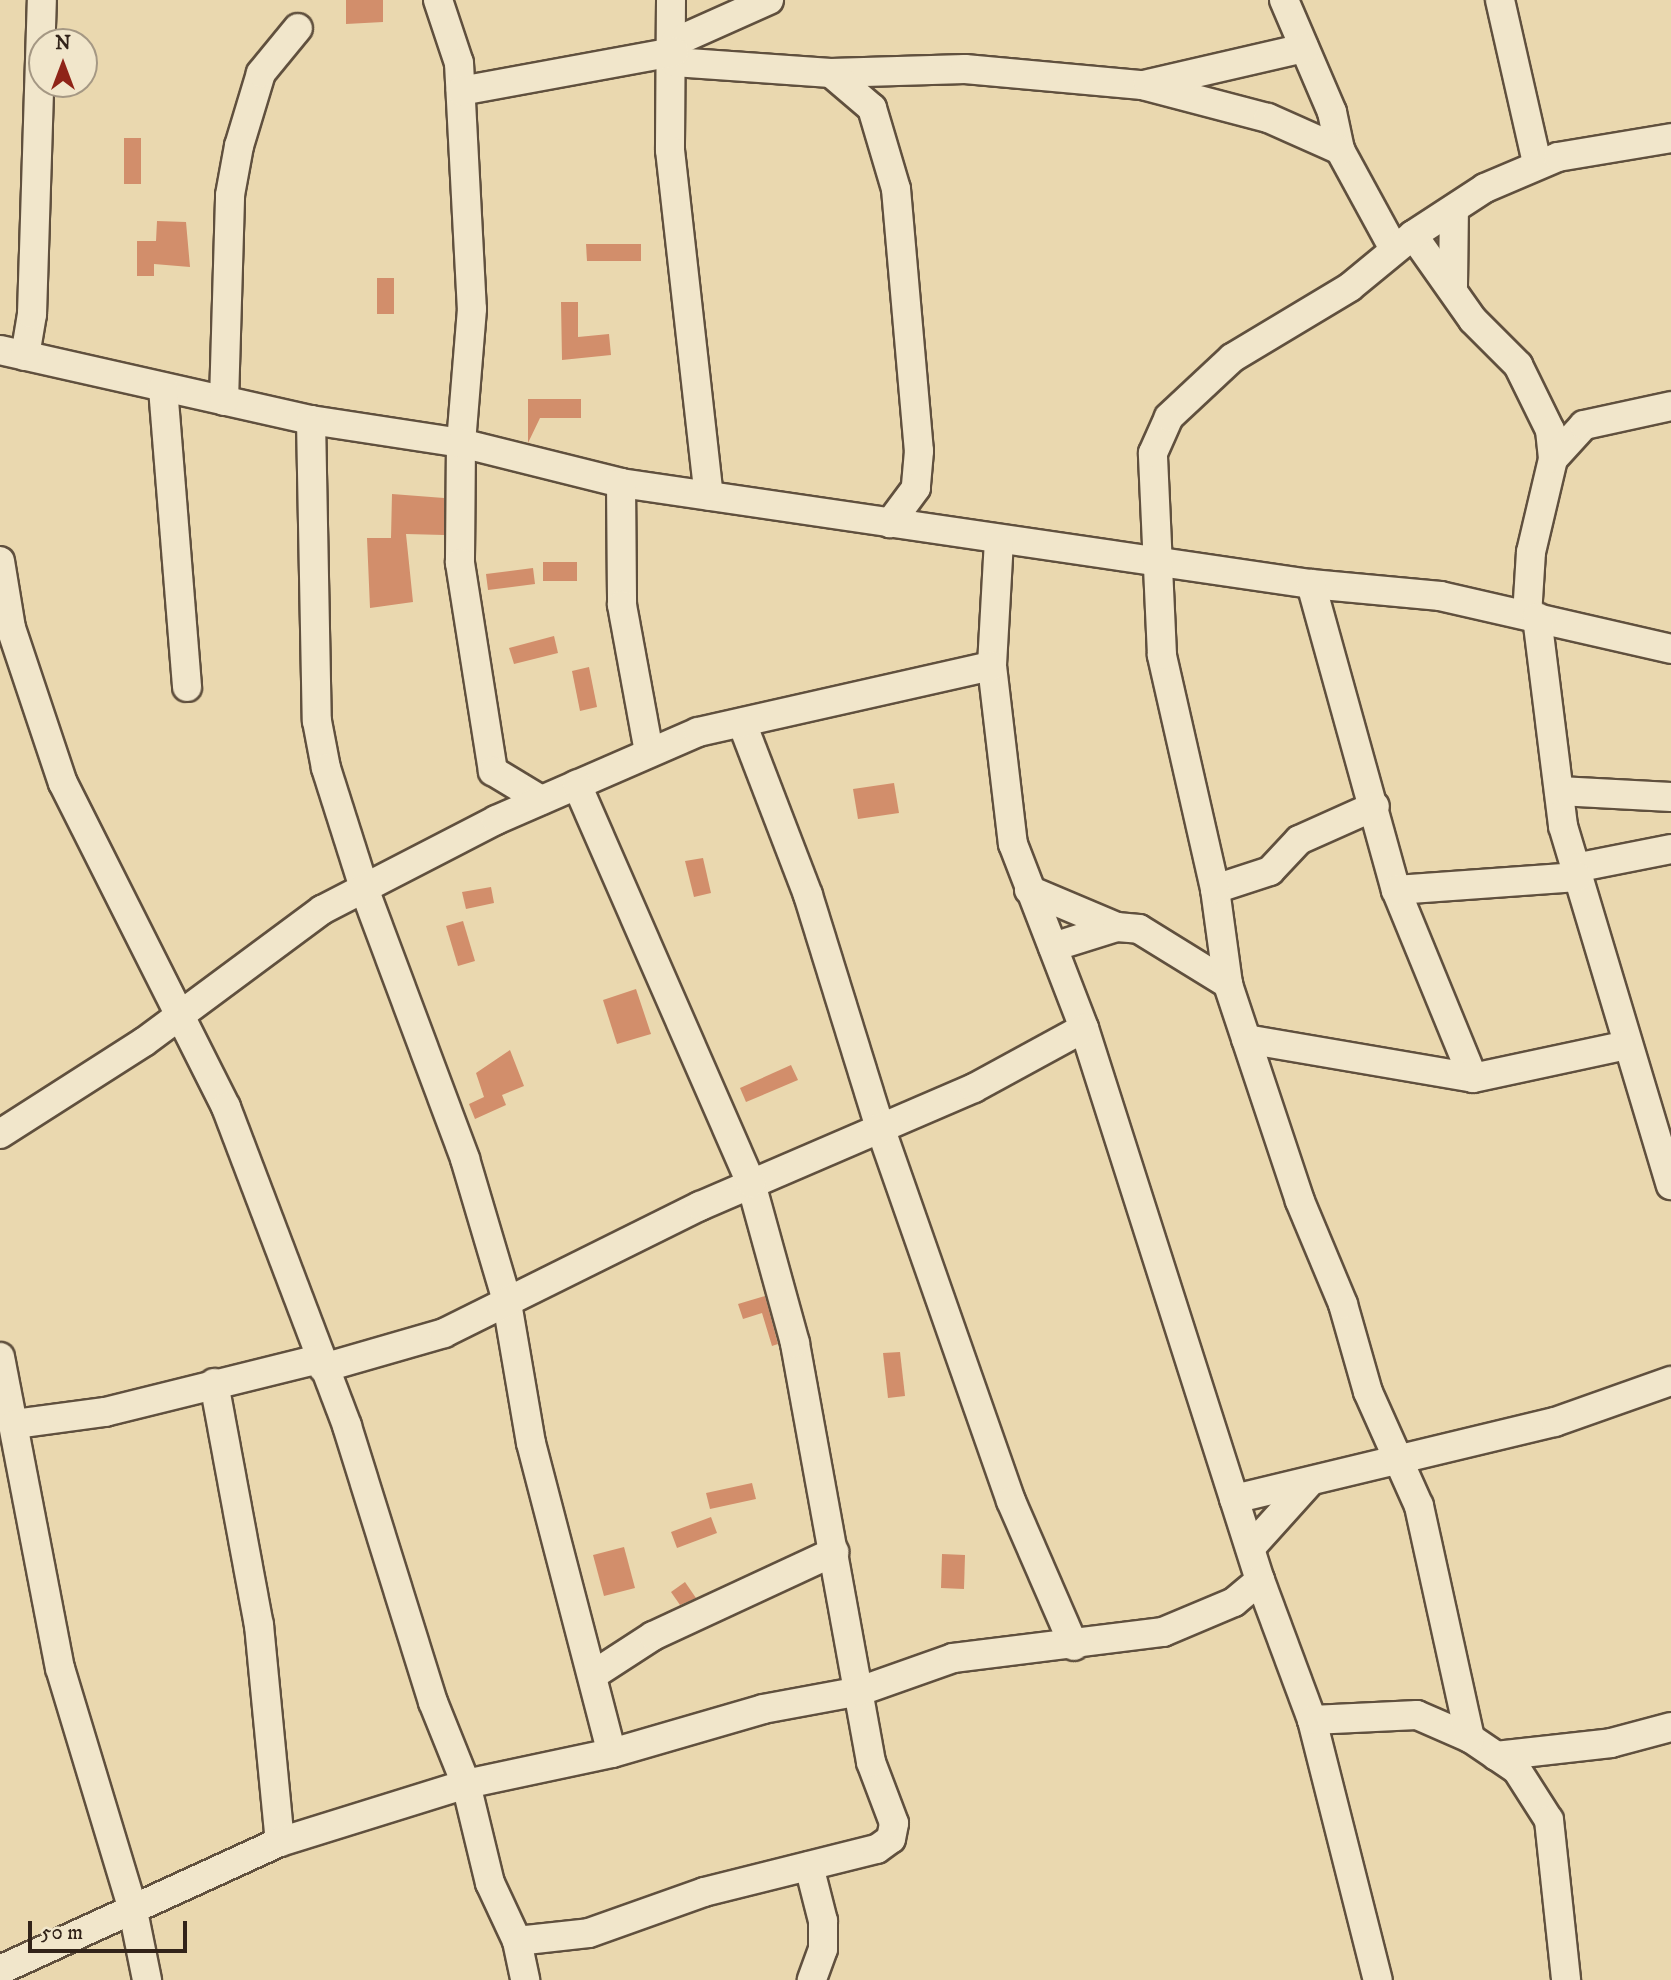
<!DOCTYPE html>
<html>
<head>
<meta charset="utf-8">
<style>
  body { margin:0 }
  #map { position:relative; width:1671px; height:1980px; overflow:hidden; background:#ead8af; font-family:"IM FELL DW Pica",serif }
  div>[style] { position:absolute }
  .building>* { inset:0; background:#d28e6b }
  .roads { filter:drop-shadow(2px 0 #60503e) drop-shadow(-2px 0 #60503e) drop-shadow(0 2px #60503e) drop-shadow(0 -2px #60503e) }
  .minor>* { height:28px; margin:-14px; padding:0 14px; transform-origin:14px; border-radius:14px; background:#f1e6cb }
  span { translate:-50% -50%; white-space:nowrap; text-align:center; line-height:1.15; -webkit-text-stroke:7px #f1e6cb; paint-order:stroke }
  .north { position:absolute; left:28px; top:28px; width:70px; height:70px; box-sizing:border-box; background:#f1e6cb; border:2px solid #a59884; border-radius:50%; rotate:0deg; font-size:19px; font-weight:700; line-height:28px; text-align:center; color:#322319 }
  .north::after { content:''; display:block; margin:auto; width:24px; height:32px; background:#8f2418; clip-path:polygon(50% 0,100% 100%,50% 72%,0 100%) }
  .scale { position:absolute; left:28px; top:1921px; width:159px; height:32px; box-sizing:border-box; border:4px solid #322319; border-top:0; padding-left:9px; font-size:21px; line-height:24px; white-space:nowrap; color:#322319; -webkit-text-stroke:5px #f1e6cb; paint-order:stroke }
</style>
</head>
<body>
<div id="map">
  <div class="building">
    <i style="clip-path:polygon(346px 0,383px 0,383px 22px,346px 24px)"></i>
    <i style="clip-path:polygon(124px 138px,141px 138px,141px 184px,124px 184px)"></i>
    <i style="clip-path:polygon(157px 221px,186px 222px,190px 267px,154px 264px,154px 276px,137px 276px,137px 241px,156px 241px)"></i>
    <i style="clip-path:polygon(586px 244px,641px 244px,641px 261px,587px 261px)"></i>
    <i style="clip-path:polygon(377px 278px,394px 278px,394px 314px,377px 314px)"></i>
    <i style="clip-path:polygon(561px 302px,578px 302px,578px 337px,609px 334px,611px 355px,562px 360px)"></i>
    <i style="clip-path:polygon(528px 399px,581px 399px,581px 418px,540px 418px,528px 443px)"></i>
    <i style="clip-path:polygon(392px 494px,444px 498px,444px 535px,406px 534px,413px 602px,370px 608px,367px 538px,391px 538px)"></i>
    <i style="clip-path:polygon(543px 562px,577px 562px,577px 581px,543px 581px)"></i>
    <i style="clip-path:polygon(533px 568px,535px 584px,488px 590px,486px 574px)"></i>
    <i style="clip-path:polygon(554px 636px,558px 653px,514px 664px,509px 648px)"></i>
    <i style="clip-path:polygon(589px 667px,597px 707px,580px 711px,572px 671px)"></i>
    <i style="clip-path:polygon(894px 783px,899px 813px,858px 819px,853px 789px)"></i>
    <i style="clip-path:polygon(703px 858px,711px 893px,694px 897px,685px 861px)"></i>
    <i style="clip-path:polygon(491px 887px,494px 903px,466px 909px,462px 892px)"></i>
    <i style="clip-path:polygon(463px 921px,475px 961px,458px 966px,446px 926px)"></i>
    <i style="clip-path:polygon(636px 989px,651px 1034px,617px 1044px,603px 1000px)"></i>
    <i style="clip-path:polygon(510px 1050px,524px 1086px,502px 1095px,506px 1105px,475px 1119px,469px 1104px,484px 1097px,476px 1073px)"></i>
    <i style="clip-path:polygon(791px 1065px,798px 1080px,746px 1102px,740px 1088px)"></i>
    <i style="clip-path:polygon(765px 1296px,778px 1344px,772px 1346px,762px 1313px,743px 1319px,738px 1304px)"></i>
    <i style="clip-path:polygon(900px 1352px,905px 1396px,888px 1398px,883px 1353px)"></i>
    <i style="clip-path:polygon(752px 1483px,756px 1499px,710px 1509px,706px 1493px)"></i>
    <i style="clip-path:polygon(711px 1517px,717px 1533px,677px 1548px,671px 1532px)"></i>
    <i style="clip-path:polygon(624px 1547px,635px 1588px,604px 1596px,593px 1555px)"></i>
    <i style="clip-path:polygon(942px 1554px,965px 1555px,964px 1589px,941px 1588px)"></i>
    <i style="clip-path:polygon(685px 1582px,696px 1598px,680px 1605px,671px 1592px)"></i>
  </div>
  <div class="roads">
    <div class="minor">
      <i style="left:438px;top:0;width:66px;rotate:71.6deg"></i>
      <i style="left:459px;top:63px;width:246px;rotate:87deg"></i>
      <i style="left:472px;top:309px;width:134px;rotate:94.7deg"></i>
      <i style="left:461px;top:443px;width:120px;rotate:90.5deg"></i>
      <i style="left:460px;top:563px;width:211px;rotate:81deg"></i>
      <i style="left:493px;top:771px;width:56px;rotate:31.1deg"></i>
      <i style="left:671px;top:0;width:150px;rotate:90.4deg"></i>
      <i style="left:670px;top:150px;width:348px;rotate:83.6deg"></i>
      <i style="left:1284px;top:0;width:122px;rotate:66.8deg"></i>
      <i style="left:1332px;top:112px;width:39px;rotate:78deg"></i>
      <i style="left:1340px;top:150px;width:113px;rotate:61.4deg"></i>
      <i style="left:1500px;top:0;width:167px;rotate:77.2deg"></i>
      <i style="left:675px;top:42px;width:103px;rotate:-24.1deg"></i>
      <i style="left:674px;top:62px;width:157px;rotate:4deg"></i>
      <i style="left:831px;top:73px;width:134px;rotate:-1.7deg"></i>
      <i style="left:965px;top:69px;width:178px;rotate:5.2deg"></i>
      <i style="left:1142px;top:85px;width:130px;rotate:14.7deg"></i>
      <i style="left:1268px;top:118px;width:79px;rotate:24deg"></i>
      <i style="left:831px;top:73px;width:54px;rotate:40.5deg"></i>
      <i style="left:872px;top:108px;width:84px;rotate:73.5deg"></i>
      <i style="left:896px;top:189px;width:263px;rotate:85deg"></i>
      <i style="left:919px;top:451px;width:37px;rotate:95deg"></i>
      <i style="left:916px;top:488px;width:44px;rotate:126.6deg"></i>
      <i style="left:1148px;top:84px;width:160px;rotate:-13deg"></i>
      <i style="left:461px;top:91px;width:217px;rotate:-10.4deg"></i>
      <i style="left:1413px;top:235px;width:104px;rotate:54.8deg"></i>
      <i style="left:1473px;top:320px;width:64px;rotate:45deg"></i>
      <i style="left:1518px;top:365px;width:72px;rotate:63.8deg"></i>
      <i style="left:1550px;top:430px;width:29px;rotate:84deg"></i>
      <i style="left:1553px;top:459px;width:96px;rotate:103.3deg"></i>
      <i style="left:1531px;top:552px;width:63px;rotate:93.6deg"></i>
      <i style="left:1453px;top:286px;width:77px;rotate:-89.3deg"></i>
      <i style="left:0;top:350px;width:319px;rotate:12.7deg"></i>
      <i style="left:311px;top:420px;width:152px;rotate:8.7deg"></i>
      <i style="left:461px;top:443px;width:165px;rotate:14deg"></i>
      <i style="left:621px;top:483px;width:697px;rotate:8.33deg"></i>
      <i style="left:1311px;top:584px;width:130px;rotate:5.3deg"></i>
      <i style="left:1440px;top:596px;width:237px;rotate:12.9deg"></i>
      <i style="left:25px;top:356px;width:43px;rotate:-80.5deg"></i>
      <i style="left:32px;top:314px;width:314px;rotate:-88.2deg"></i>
      <i style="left:163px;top:388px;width:300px;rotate:85.4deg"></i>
      <i style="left:224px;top:401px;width:206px;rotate:-88.3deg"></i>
      <i style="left:230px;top:195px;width:50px;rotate:-79.6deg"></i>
      <i style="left:239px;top:146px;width:76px;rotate:-73.2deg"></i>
      <i style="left:261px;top:73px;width:58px;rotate:-50.6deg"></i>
      <i style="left:311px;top:420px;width:301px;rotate:88.9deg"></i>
      <i style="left:317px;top:721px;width:48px;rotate:79.2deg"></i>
      <i style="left:326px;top:768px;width:129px;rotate:72.4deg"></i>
      <i style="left:365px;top:891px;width:286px;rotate:69.5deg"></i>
      <i style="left:465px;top:1159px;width:144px;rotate:73.5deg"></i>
      <i style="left:506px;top:1297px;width:148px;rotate:80.3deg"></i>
      <i style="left:531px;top:1443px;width:320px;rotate:75.4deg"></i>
      <i style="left:1553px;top:459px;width:46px;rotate:-47.6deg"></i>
      <i style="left:1584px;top:425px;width:89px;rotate:-12.3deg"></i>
      <i style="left:621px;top:483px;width:122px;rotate:89.5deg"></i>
      <i style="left:622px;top:605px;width:149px;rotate:79.6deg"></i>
      <i style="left:999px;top:540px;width:126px;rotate:93.2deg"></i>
      <i style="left:992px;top:666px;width:179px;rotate:83.3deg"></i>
      <i style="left:1013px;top:844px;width:197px;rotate:68.9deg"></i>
      <i style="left:1084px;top:1028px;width:579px;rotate:72.32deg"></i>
      <i style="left:1260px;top:1580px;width:149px;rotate:69.6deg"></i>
      <i style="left:1312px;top:1720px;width:268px;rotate:75.8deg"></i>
      <i style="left:0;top:561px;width:68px;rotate:80.7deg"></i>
      <i style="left:11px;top:628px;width:163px;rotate:71.5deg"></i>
      <i style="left:63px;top:783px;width:363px;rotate:63.3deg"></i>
      <i style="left:226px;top:1107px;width:341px;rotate:69.2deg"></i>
      <i style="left:347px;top:1426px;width:289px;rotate:72.7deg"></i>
      <i style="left:433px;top:1702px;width:88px;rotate:68.1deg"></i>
      <i style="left:466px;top:1784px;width:102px;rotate:76.4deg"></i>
      <i style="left:490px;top:1883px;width:64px;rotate:65deg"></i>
      <i style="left:517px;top:1941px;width:40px;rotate:78deg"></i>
      <i style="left:1311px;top:584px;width:318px;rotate:74.5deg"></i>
      <i style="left:1396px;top:890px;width:203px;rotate:67.7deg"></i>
      <i style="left:1537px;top:617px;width:211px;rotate:82.9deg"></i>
      <i style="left:1563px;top:826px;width:375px;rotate:73.3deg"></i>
      <i style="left:742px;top:723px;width:184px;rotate:69deg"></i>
      <i style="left:808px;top:895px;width:243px;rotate:72.8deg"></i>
      <i style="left:880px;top:1127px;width:396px;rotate:70.7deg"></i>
      <i style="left:1011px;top:1501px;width:158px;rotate:66.5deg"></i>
      <i style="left:1559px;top:791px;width:112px;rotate:3.1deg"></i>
      <i style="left:1575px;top:868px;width:98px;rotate:-11.2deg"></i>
      <i style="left:1215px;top:889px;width:58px;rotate:-18.1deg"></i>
      <i style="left:1270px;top:871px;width:42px;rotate:-46.9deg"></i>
      <i style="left:1299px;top:840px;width:83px;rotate:-24.1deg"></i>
      <i style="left:1029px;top:890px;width:95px;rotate:22.8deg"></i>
      <i style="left:1396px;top:890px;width:182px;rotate:-4.1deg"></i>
      <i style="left:1053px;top:947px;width:67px;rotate:-17.4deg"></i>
      <i style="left:1117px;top:927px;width:22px;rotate:5deg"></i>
      <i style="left:1139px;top:929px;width:105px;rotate:31.7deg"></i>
      <i style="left:1246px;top:1039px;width:230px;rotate:9.7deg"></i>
      <i style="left:1473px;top:1078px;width:157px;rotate:-12.1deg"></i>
      <i style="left:0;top:1134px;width:171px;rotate:-32.6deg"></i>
      <i style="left:144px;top:1042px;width:222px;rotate:-36.6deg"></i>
      <i style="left:322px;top:910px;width:196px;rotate:-27.3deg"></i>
      <i style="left:496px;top:820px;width:220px;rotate:-23.5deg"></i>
      <i style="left:698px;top:732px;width:301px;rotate:-12.7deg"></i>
      <i style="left:0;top:1357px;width:317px;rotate:79.1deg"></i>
      <i style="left:60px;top:1668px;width:249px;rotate:73.2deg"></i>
      <i style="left:132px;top:1906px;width:76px;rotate:78.5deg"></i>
      <i style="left:323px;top:1368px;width:126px;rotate:-16.1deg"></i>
      <i style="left:444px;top:1333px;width:286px;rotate:-26.4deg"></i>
      <i style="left:700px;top:1206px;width:298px;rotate:-23.3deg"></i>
      <i style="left:974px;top:1088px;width:125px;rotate:-28.6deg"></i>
      <i style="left:214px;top:1383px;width:246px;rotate:79.5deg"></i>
      <i style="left:259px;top:1625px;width:218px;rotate:84.5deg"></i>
      <i style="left:15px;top:1424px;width:91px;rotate:-7.6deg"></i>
      <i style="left:105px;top:1412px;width:220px;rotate:-13.9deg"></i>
      <i style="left:1234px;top:1499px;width:330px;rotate:-13.5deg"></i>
      <i style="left:1555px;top:1422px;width:123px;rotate:-19.5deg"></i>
      <i style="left:1252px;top:1546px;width:85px;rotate:-47.9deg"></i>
      <i style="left:596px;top:1673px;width:68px;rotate:-33deg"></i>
      <i style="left:653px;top:1636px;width:200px;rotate:-24.9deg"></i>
      <i style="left:1312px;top:1720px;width:105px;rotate:-2.7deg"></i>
      <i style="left:1417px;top:1715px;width:58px;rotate:23.5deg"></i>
      <i style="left:1470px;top:1738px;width:57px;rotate:34.2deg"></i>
      <i style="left:1517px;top:1770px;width:59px;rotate:57.4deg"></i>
      <i style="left:1549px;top:1820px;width:161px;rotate:83.9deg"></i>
      <i style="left:1470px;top:1738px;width:238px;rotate:-102.4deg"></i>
      <i style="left:1419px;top:1506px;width:125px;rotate:-114.1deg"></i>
      <i style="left:1368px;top:1392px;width:91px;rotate:-105.9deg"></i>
      <i style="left:1343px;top:1304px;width:112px;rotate:-112.7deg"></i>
      <i style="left:1300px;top:1201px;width:229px;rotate:-108.4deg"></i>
      <i style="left:1228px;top:984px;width:96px;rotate:-97.8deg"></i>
      <i style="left:1215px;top:889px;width:240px;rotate:-102.8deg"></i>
      <i style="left:1162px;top:655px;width:202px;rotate:-92.6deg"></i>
      <i style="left:1153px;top:453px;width:39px;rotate:-66deg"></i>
      <i style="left:1169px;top:417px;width:86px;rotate:-43.1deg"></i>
      <i style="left:1232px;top:358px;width:138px;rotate:-31deg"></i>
      <i style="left:1350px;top:287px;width:82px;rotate:-39.5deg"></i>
      <i style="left:1413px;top:235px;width:86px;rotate:-33.1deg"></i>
      <i style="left:1485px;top:188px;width:79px;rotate:-23deg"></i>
      <i style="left:1558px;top:157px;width:115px;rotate:-9.5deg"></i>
      <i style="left:1496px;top:1756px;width:116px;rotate:-6.4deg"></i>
      <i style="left:1611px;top:1743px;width:62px;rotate:-14.9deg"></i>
      <i style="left:809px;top:1866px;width:57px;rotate:75.7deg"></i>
      <i style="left:823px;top:1921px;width:28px;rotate:90deg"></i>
      <i style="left:823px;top:1949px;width:33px;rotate:110deg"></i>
      <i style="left:517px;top:1941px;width:72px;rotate:-6.3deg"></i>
      <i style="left:589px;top:1933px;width:122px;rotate:-19.6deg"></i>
      <i style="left:704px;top:1892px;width:178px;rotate:-14deg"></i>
      <i style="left:877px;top:1849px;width:17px;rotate:-36deg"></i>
      <i style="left:891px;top:1839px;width:16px;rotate:-79deg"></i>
      <i style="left:894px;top:1823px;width:65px;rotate:-110.7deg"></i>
      <i style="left:871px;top:1762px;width:426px;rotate:-100.3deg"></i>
      <i style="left:795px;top:1343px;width:166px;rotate:-105.4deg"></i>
      <i style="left:751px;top:1183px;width:435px;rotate:-113.6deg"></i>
      <i style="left:0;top:1970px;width:308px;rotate:-24.6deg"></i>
      <i style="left:280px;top:1842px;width:195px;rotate:-17.3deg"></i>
      <i style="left:466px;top:1784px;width:149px;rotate:-12deg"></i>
      <i style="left:612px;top:1753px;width:157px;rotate:-16.2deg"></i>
      <i style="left:763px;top:1709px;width:99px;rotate:-10.5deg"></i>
      <i style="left:860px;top:1691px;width:99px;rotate:-19.5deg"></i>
      <i style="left:953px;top:1658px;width:212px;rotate:-7.1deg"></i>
      <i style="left:1163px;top:1632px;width:77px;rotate:-22.9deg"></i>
      <i style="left:1234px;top:1602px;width:34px;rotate:-40deg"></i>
    </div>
  </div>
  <div class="north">N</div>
  <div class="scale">50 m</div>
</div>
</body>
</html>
